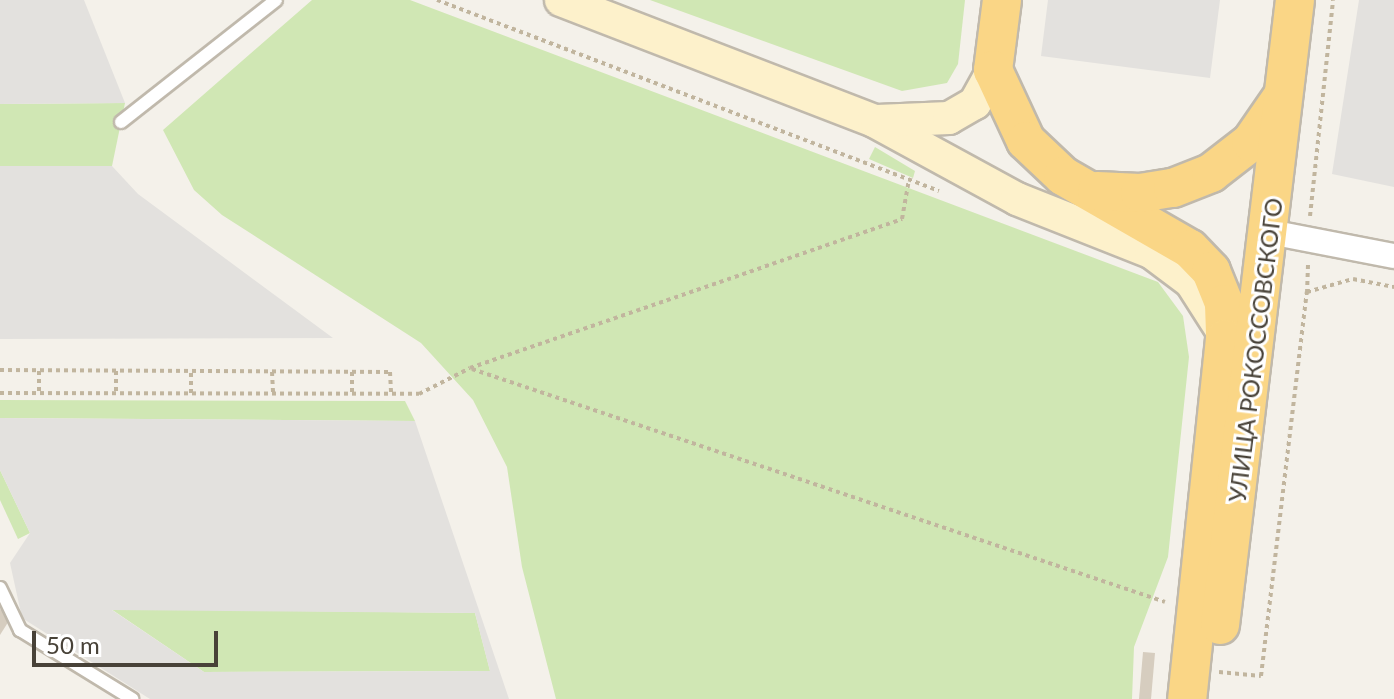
<!DOCTYPE html>
<html>
<head>
<meta charset="utf-8">
<style>
  body { margin:0 }
  #map { position:relative; width:1394px; height:699px; overflow:hidden; background:#f4f1ea; font-family:Lato,sans-serif }
  div>[style] { position:absolute }
  .green>* { inset:0; background:#d0e7b4 }
  .parking>* { inset:0; background:#e3e1de }
  .building>* { inset:0; background:#d6cdbf }
  .path>* { height:4px; margin-top:-2px; transform-origin:0; background:repeating-linear-gradient(90deg,#c1b59e 0 4px,transparent 0 8px) }
  .roads { filter:drop-shadow(2px 0 #c0b9ac) drop-shadow(-2px 0 #c0b9ac) drop-shadow(0 2px #c0b9ac) drop-shadow(0 -2px #c0b9ac) }
  .service>* { height:12px; margin:-6px; padding:0 6px; transform-origin:6px; border-radius:6px; background:#fff }
  .minor>* { height:24px; margin:-12px; padding:0 12px; transform-origin:12px; border-radius:12px; background:#fff }
  .secondary>* { height:32px; margin:-16px; padding:0 16px; transform-origin:16px; border-radius:16px; background:#fdf1cb }
  .trunk>* { height:38px; margin:-19px; padding:0 19px; transform-origin:19px; border-radius:19px; background:#fad686 }
  span { translate:-50% -50%; white-space:nowrap; text-align:center; line-height:1.15; -webkit-text-stroke:6px #fff; paint-order:stroke }
  .street-label { font-size:24px; color:#484238 }
  .scale { position:absolute; left:32px; top:631px; width:186px; height:36px; box-sizing:border-box; border:4px solid #484238; border-top:0; padding-left:10px; font-size:24px; line-height:28px; white-space:nowrap; color:#484238; -webkit-text-stroke:6px #fff; paint-order:stroke }
</style>
</head>
<body>
<div id="map">
  <div class="green">
    <i style="clip-path:polygon(312px 0,410px 0,1158px 282px,1183px 316px,1189px 357px,1168px 557px,1134px 647px,1132px 699px,556px 699px,522px 567px,507px 467px,473px 400px,421px 343px,222px 215px,194px 190px,163px 130px)"></i>
    <i style="clip-path:polygon(650px 0,965px 0,958px 64px,947px 83px,902px 91px)"></i>
    <i style="clip-path:polygon(125px 103px,112px 166px,0 166px,0 104px)"></i>
    <i style="clip-path:polygon(875px 147px,915px 171px,913px 178px,869px 159px)"></i>
    <i style="clip-path:polygon(0 400px,405px 401px,415px 421px,0 418px)"></i>
    <i style="clip-path:polygon(0 470px,30px 533px,18px 539px,0 500px)"></i>
    <i style="clip-path:polygon(111px 609px,475px 613px,490px 671px,204px 672px)"></i>
  </div>
  <div class="parking">
    <i style="clip-path:polygon(0 0,84px 0,125px 103px,0 104px)"></i>
    <i style="clip-path:polygon(1048px 0,1220px 0,1210px 78px,1041px 56px)"></i>
    <i style="clip-path:polygon(1359px 0,1394px 0,1394px 187px,1332px 174px)"></i>
    <i style="clip-path:polygon(0 166px,112px 166px,138px 194px,333px 338px,0 339px)"></i>
    <i style="clip-path:polygon(evenodd,0 418px,415px 421px,509px 699px,150px 699px,22px 618px,10px 563px,30px 533px,0 470px,0 418px,112px 610px,475px 613px,490px 671px,204px 672px,112px 610px)"></i>
  </div>
  <div class="building">
    <i style="clip-path:polygon(0 609px,12px 616px,0 635px)"></i>
    <i style="clip-path:polygon(1143px 652px,1155px 653px,1151px 699px,1139px 699px)"></i>
  </div>
  <div class="path">
    <i style="left:437px;top:0;width:537px;rotate:20.83deg"></i>
    <i style="left:1310px;top:216px;width:217px;rotate:-83.9deg"></i>
    <i style="left:1308px;top:265px;width:27px;rotate:92deg"></i>
    <i style="left:1307px;top:292px;width:48px;rotate:-15.8deg"></i>
    <i style="left:1353px;top:279px;width:42px;rotate:11deg"></i>
    <i style="left:472px;top:369px;width:731px;rotate:18.58deg"></i>
    <i style="left:0;top:370px;width:390px;rotate:0.3deg"></i>
    <i style="left:390px;top:372px;width:22px;rotate:87deg"></i>
    <i style="left:39px;top:371px;width:22px;rotate:90deg"></i>
    <i style="left:116px;top:371px;width:22px;rotate:90deg"></i>
    <i style="left:272px;top:372px;width:22px;rotate:87deg"></i>
    <i style="left:352px;top:372px;width:22px;rotate:90deg"></i>
    <i style="left:0;top:393px;width:419px;rotate:0.1deg"></i>
    <i style="left:419px;top:394px;width:57px;rotate:-27deg"></i>
    <i style="left:470px;top:368px;width:457px;rotate:-19deg"></i>
    <i style="left:902px;top:219px;width:40px;rotate:-80deg"></i>
    <i style="left:191px;top:393px;width:21px;rotate:-90deg"></i>
    <i style="left:1219px;top:672px;width:42px;rotate:5.4deg"></i>
    <i style="left:1261px;top:676px;width:387px;rotate:-83.2deg"></i>
  </div>
  <div class="roads">
    <div class="service">
      <i style="left:121px;top:122px;width:197px;rotate:-38.2deg"></i>
      <i style="left:0;top:588px;width:47px;rotate:64.5deg"></i>
      <i style="left:20px;top:630px;width:132px;rotate:31.6deg"></i>
    </div>
    <div class="minor">
      <i style="left:1270px;top:232px;width:126px;rotate:11deg"></i>
    </div>
    <div class="secondary">
      <i style="left:561px;top:0;width:336px;rotate:21.1deg"></i>
      <i style="left:874px;top:121px;width:163px;rotate:28.6deg"></i>
      <i style="left:1017px;top:199px;width:144px;rotate:21.6deg"></i>
      <i style="left:1151px;top:252px;width:50px;rotate:36.9deg"></i>
      <i style="left:1191px;top:282px;width:56px;rotate:57.4deg"></i>
      <i style="left:877px;top:121px;width:72px;rotate:-2.4deg"></i>
      <i style="left:949px;top:118px;width:30px;rotate:-30deg"></i>
      <i style="left:975px;top:103px;width:38px;rotate:-61deg"></i>
    </div>
    <div class="trunk">
      <i style="left:1002px;top:0;width:71px;rotate:97.3deg"></i>
      <i style="left:993px;top:70px;width:78px;rotate:65.1deg"></i>
      <i style="left:1026px;top:141px;width:51px;rotate:43.4deg"></i>
      <i style="left:1063px;top:176px;width:146px;rotate:29.9deg"></i>
      <i style="left:1190px;top:249px;width:30px;rotate:46deg"></i>
      <i style="left:1211px;top:271px;width:35px;rotate:68deg"></i>
      <i style="left:1224px;top:304px;width:35px;rotate:88deg"></i>
      <i style="left:1225px;top:339px;width:362px;rotate:96deg"></i>
      <i style="left:1097px;top:191px;width:43px;rotate:2.7deg"></i>
      <i style="left:1140px;top:193px;width:33px;rotate:-9deg"></i>
      <i style="left:1173px;top:188px;width:41px;rotate:-21.5deg"></i>
      <i style="left:1211px;top:173px;width:51px;rotate:-37.8deg"></i>
      <i style="left:1251px;top:142px;width:55px;rotate:-55.4deg"></i>
      <i style="left:1220px;top:625px;width:629px;rotate:-83.16deg"></i>
    </div>
  </div>
  <div class="street-label">
    <span style="left:1255px;top:350px;rotate:-83deg">УЛИЦА РОКОССОВСКОГО</span>
  </div>
  <div class="scale">50 m</div>
</div>
</body>
</html>
